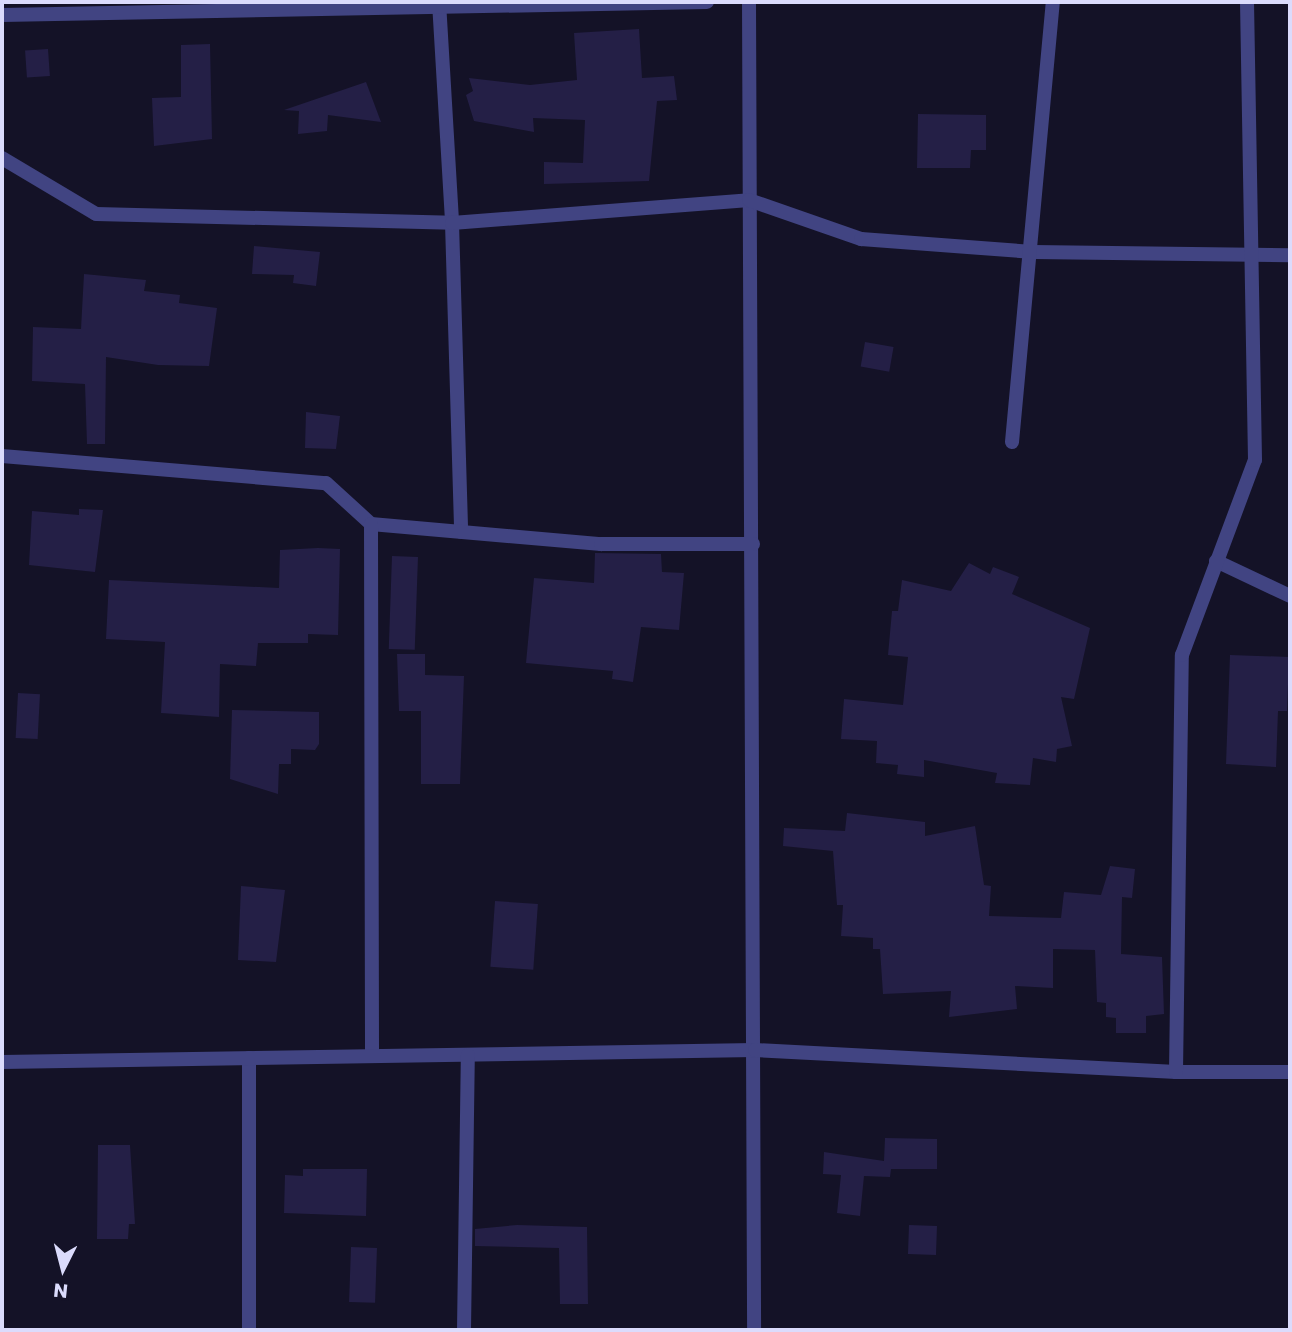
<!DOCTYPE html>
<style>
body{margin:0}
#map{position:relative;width:1292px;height:1332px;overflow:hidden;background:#141227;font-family:Poppins,sans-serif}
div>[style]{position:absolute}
.building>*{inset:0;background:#241f46;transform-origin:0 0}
.minor>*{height:14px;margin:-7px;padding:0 7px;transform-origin:7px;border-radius:7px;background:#414482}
span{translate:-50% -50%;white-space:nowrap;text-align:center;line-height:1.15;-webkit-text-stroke:5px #141227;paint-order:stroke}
.frame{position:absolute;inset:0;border:4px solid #dbdbfc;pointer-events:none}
.north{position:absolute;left:28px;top:1234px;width:70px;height:70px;-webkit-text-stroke:5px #141227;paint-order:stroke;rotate:186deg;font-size:19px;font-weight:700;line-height:28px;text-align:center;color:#dbdbfc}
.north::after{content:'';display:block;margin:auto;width:24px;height:32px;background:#dbdbfc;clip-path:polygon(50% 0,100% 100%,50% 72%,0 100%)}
</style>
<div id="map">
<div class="building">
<div style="clip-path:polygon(639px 29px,642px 78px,674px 76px,677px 100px,657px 101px,649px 181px,544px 184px,544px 162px,583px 163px,585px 120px,533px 118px,534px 132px,474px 121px,466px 95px,473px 91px,469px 78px,530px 85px,577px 80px,574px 33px)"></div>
<div style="clip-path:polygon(210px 44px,212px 139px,154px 146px,152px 98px,181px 97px,181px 45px)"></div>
<div style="left:48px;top:49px;width:27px;height:23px;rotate:86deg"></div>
<div style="clip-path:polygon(366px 82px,381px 122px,328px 115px,327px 131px,298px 134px,299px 111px,284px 110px)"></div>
<div style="clip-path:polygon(918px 114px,986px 115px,986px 150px,971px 150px,970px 168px,917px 168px)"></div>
<div style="clip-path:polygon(254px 246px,320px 252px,316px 286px,293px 283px,294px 275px,252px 274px)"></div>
<div style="clip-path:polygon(84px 274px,146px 280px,144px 291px,180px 295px,179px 303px,217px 308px,209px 366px,158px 365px,106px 357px,105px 444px,87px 444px,85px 384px,32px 381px,33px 327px,81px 329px)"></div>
<div style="left:865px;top:342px;width:29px;height:25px;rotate:10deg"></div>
<div style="clip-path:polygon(306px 412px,340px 416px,336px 449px,305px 448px)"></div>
<div style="clip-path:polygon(79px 509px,103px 510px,95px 572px,29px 565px,32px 511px,79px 515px)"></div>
<div style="clip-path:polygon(318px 548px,340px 549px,338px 635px,308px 634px,308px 643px,258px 643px,256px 666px,220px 664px,219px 717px,161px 713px,165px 642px,106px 639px,109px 580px,279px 588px,280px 550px)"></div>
<div style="clip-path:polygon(595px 553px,661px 554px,662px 572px,684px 573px,679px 630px,641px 627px,633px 682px,612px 679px,613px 671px,526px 663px,534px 578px,594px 583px)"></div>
<div style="left:392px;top:556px;width:26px;height:93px;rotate:2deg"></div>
<div style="clip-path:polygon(969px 563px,990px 574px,993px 567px,1019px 577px,1012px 594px,1090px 628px,1074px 699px,1061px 697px,1072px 746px,1057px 749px,1056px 762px,1033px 758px,1030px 785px,995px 783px,997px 773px,924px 760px,924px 777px,897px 774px,898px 765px,876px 763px,877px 741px,841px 739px,844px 699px,903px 705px,908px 657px,888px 655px,892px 611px,898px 611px,902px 580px,951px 591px)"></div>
<div style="clip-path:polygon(397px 654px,425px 654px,425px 675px,464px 676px,460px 784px,421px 784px,421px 711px,399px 711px)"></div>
<div style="clip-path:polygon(1230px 655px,1289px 657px,1287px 711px,1278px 711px,1276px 767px,1226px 764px)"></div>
<div style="left:18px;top:693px;width:22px;height:45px;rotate:3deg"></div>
<div style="clip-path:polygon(232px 710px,319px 712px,319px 744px,315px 750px,291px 749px,291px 764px,279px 764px,278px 794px,230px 779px)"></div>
<div style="clip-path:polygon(847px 813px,925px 822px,925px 836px,975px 826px,984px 885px,991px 886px,989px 916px,1061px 918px,1064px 892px,1101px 895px,1110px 866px,1135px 869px,1132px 898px,1122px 897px,1121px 954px,1162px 957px,1164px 1014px,1146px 1016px,1146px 1033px,1116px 1033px,1116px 1018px,1106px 1017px,1106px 1003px,1097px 1002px,1095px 950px,1053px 949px,1053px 988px,1015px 986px,1017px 1009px,949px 1017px,951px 991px,883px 994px,880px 949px,873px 949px,873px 938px,841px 936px,843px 905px,837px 905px,833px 851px,783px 846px,784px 828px,845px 831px)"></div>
<div style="clip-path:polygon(241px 886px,285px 890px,276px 962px,238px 960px)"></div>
<div style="left:495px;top:901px;width:43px;height:66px;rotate:4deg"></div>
<div style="clip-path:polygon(885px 1138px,937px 1139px,937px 1169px,891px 1169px,890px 1177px,864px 1176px,860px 1216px,837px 1213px,841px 1175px,823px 1174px,824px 1152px,884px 1161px)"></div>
<div style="clip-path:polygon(98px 1145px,130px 1145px,135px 1224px,129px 1224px,128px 1239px,97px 1239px)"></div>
<div style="clip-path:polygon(303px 1169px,367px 1169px,366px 1216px,284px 1213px,285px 1175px,303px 1176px)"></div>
<div style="clip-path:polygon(517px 1225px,587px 1227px,588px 1304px,560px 1304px,559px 1248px,475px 1246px,475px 1229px)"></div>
<div style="left:909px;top:1225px;width:28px;height:29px;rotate:2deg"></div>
<div style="left:351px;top:1247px;width:26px;height:55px;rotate:2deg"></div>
</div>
<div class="minor">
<div style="left:439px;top:2px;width:221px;rotate:86.6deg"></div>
<div style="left:452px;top:223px;width:309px;rotate:88.3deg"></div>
<div style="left:749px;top:2px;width:1328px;rotate:89.78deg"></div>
<div style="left:2px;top:15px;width:705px;rotate:-1.06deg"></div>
<div style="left:2px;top:158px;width:109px;rotate:30.8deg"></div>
<div style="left:96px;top:214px;width:356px;rotate:1.4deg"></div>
<div style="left:452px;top:223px;width:298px;rotate:-4.4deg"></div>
<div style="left:749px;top:200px;width:119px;rotate:19.2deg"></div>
<div style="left:861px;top:239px;width:172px;rotate:4.3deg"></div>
<div style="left:1033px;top:252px;width:257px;rotate:0.7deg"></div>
<div style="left:1012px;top:442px;width:442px;rotate:-84.7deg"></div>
<div style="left:2px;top:456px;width:325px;rotate:4.8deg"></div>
<div style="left:326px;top:483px;width:61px;rotate:42.3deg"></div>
<div style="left:371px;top:524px;width:231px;rotate:5deg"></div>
<div style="left:601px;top:544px;width:152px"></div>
<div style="left:371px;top:524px;width:532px;rotate:89.89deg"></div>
<div style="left:1216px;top:561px;width:82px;rotate:25.3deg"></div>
<div style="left:249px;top:1058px;width:272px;rotate:90deg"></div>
<div style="left:2px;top:1062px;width:753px;rotate:-0.91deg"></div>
<div style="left:755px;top:1050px;width:422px;rotate:3deg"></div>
<div style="left:1176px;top:1072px;width:114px"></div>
<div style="left:1176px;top:1072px;width:417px;rotate:-89.2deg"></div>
<div style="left:1182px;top:655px;width:208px;rotate:-69.5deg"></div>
<div style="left:1255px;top:460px;width:458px;rotate:-91deg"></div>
<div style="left:464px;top:1330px;width:275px;rotate:-89.2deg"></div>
</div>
<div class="frame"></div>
<div class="north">N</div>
</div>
